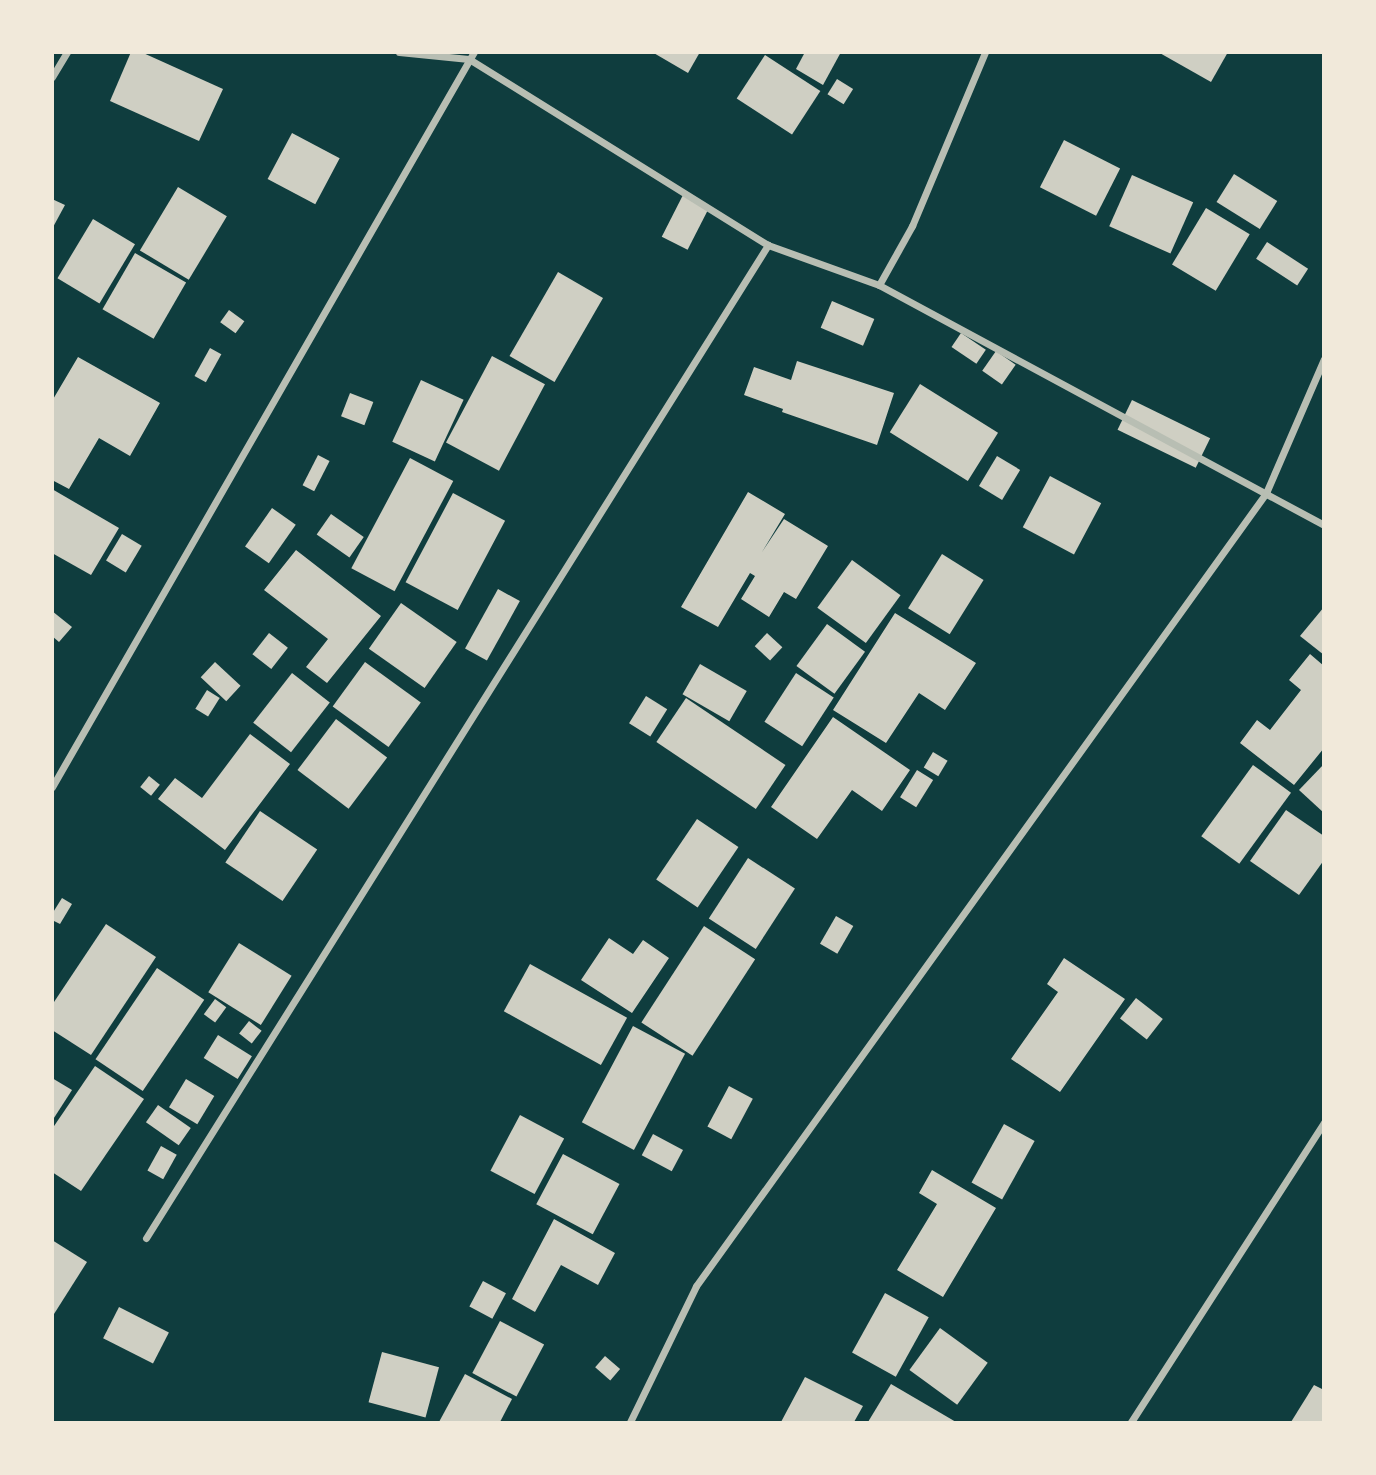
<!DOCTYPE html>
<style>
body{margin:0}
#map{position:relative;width:1376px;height:1475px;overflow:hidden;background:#0f3d3e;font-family:"Fira Sans",sans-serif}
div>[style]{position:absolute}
.building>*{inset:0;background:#cfcfc3;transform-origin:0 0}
.minor>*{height:7px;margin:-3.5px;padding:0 3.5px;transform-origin:3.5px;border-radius:3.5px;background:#b8beb3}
span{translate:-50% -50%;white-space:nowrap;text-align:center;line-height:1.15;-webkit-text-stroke:7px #f1e9da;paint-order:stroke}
.frame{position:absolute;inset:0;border:54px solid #f1e9da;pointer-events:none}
</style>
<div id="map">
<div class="building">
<div style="clip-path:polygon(131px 52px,141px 52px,223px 89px,199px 141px,110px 101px)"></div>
<div style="clip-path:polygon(652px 52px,700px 52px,688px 73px)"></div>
<div style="clip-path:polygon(805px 52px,841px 52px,823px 85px,796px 69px)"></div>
<div style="clip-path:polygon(1158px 52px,1228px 52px,1211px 82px)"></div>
<div style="left:765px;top:55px;width:66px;height:52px;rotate:33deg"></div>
<div style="left:837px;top:79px;width:19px;height:18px;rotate:32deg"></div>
<div style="left:292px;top:133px;width:54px;height:52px;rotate:28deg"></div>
<div style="left:1064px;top:140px;width:63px;height:53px;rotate:27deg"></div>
<div style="left:1234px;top:174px;width:51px;height:33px;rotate:32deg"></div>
<div style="left:1132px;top:175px;width:67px;height:56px;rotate:24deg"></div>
<div style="left:178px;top:187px;width:57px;height:74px;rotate:31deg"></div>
<div style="left:684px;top:193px;width:29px;height:49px;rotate:27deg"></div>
<div style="clip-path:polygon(52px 199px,65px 205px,52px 229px)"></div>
<div style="left:1206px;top:208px;width:51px;height:66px;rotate:31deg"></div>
<div style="left:93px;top:219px;width:49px;height:69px;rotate:31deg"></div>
<div style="left:1267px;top:242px;width:49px;height:20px;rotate:33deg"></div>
<div style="left:135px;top:253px;width:59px;height:65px;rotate:30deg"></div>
<div style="left:558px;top:272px;width:52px;height:97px;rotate:30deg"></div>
<div style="left:832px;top:301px;width:46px;height:29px;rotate:23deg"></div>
<div style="left:229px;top:310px;width:19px;height:15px;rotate:36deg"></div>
<div style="left:961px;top:333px;width:30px;height:17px;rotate:34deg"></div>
<div style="left:210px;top:348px;width:13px;height:32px;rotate:29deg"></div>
<div style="left:996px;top:351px;width:24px;height:24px;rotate:35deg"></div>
<div style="left:492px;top:356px;width:60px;height:98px;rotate:28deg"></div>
<div style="clip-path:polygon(78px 357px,160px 403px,130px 456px,99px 438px,69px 489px,52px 480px,52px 401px)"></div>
<div style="clip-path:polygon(797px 361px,894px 393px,877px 445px,782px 412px,783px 409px,744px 395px,754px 367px,791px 380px)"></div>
<div style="left:421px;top:380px;width:47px;height:68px;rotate:25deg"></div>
<div style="left:920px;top:384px;width:92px;height:57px;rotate:32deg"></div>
<div style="left:350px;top:393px;width:25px;height:25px;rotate:21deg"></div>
<div style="left:1132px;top:400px;width:87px;height:33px;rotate:26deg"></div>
<div style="left:318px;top:455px;width:13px;height:34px;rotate:27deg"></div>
<div style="left:997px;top:456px;width:27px;height:35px;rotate:31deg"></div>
<div style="left:410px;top:458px;width:49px;height:125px;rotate:28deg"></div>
<div style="left:1050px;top:476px;width:58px;height:58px;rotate:28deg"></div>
<div style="clip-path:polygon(52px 489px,119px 528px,91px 575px,52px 553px)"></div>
<div style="clip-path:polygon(748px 492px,785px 514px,762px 552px,784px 519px,828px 546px,796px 599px,784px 592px,769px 617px,741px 599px,755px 576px,750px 573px,718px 627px,681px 607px)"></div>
<div style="left:453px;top:493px;width:59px;height:101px;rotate:28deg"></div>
<div style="left:272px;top:508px;width:29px;height:47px;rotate:35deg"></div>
<div style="left:331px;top:514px;width:40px;height:25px;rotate:35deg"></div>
<div style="left:122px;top:534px;width:23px;height:31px;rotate:31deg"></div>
<div style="clip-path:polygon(296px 550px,381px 616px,327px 683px,306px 667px,328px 639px,264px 590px)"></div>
<div style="left:942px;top:554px;width:49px;height:64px;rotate:32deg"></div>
<div style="left:852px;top:560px;width:60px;height:59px;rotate:36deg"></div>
<div style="left:498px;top:589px;width:25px;height:68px;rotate:29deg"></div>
<div style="left:401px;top:603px;width:68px;height:56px;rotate:35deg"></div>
<div style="clip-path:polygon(1324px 607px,1324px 655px,1300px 636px)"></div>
<div style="clip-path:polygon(52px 611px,72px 627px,59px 642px,52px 636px)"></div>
<div style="clip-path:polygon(895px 613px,976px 663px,945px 710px,919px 693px,886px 743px,833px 710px)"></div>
<div style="left:827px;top:624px;width:47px;height:52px;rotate:36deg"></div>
<div style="left:269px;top:633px;width:24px;height:27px;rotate:38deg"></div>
<div style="left:767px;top:633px;width:21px;height:18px;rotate:43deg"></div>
<div style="clip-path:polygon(1310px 654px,1324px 666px,1324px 748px,1294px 785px,1240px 743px,1257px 720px,1270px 730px,1301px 690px,1289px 680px)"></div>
<div style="left:215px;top:662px;width:35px;height:21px;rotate:43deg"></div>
<div style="left:365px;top:662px;width:69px;height:55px;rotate:36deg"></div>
<div style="left:700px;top:664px;width:54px;height:35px;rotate:30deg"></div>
<div style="left:292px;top:673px;width:48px;height:63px;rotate:38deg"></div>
<div style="left:796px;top:673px;width:45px;height:58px;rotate:33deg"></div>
<div style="left:207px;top:690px;width:15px;height:22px;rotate:32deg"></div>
<div style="left:646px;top:696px;width:25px;height:32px;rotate:32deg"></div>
<div style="left:686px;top:698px;width:120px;height:53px;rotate:34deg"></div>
<div style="clip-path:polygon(833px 717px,910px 770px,882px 811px,852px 790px,817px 839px,771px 807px)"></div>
<div style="left:336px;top:719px;width:64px;height:64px;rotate:37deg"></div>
<div style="clip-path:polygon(250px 734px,290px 764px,225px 850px,158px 799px,175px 778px,202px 798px)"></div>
<div style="left:933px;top:752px;width:17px;height:18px;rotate:31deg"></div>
<div style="clip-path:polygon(1324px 764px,1324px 813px,1299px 790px)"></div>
<div style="left:1253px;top:765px;width:47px;height:88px;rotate:36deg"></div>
<div style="left:917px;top:770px;width:19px;height:32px;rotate:32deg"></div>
<div style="left:149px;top:776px;width:14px;height:14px;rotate:39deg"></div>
<div style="clip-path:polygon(1286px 810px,1324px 836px,1324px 860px,1299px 895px,1250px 861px)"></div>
<div style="left:260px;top:811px;width:69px;height:62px;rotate:34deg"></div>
<div style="left:697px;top:819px;width:50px;height:73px;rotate:34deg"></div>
<div style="left:748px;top:858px;width:56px;height:72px;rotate:33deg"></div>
<div style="clip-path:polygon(62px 898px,72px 904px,60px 924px,52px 920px,52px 914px)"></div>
<div style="left:836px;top:916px;width:20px;height:32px;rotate:30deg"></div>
<div style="clip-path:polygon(106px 924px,156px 957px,91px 1055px,52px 1030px,52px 1005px)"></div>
<div style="left:704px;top:926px;width:61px;height:115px;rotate:33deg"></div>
<div style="clip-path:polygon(609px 938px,633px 954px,643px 940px,669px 958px,632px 1013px,581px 980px)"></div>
<div style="left:239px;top:943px;width:62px;height:58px;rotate:32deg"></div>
<div style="clip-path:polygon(1064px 958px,1125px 999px,1060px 1092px,1011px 1059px,1058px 992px,1047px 984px)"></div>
<div style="left:530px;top:964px;width:111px;height:54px;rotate:29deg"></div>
<div style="left:157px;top:968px;width:57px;height:110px;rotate:34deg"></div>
<div style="left:1136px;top:998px;width:34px;height:26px;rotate:38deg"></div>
<div style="left:215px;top:999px;width:14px;height:19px;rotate:36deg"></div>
<div style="left:249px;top:1021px;width:16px;height:16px;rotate:38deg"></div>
<div style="left:633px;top:1026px;width:59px;height:109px;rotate:28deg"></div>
<div style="left:218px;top:1035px;width:40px;height:27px;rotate:32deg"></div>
<div style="clip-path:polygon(95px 1066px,144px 1099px,81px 1191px,52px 1172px,52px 1129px)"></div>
<div style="clip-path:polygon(52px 1078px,72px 1090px,52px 1121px)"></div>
<div style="left:186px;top:1079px;width:33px;height:33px;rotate:31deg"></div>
<div style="left:729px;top:1086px;width:27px;height:46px;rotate:28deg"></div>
<div style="left:158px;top:1105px;width:40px;height:21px;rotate:35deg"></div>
<div style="left:520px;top:1115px;width:50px;height:63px;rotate:28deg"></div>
<div style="left:1004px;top:1124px;width:35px;height:67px;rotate:29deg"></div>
<div style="left:653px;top:1134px;width:34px;height:24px;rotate:28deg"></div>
<div style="left:161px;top:1146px;width:18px;height:28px;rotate:29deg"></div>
<div style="left:563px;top:1154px;width:64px;height:57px;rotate:28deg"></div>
<div style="clip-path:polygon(932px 1170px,996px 1208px,943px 1297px,897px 1270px,937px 1204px,919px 1193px)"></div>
<div style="clip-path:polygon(554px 1219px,615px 1253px,598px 1285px,561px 1265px,535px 1312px,512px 1299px)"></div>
<div style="clip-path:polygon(52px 1240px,87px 1262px,54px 1314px,52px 1313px)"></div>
<div style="left:483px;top:1281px;width:26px;height:29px;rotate:28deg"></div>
<div style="left:885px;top:1293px;width:50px;height:68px;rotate:29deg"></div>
<div style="left:119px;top:1307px;width:56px;height:35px;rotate:27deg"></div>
<div style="left:500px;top:1321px;width:50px;height:59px;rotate:28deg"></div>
<div style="left:940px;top:1328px;width:59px;height:52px;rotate:36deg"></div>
<div style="left:382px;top:1352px;width:59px;height:52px;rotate:15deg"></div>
<div style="left:605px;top:1356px;width:20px;height:15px;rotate:41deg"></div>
<div style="clip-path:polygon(465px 1374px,512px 1399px,500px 1422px,439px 1422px)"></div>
<div style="clip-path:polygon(805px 1377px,863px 1406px,854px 1422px,781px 1422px)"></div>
<div style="clip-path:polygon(891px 1384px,956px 1422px,868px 1422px)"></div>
<div style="clip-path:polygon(1314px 1385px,1324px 1390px,1324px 1422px,1291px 1422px)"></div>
</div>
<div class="minor">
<div style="left:399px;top:52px;width:70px;rotate:5.7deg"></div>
<div style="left:469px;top:59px;width:352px;rotate:31.9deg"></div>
<div style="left:768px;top:245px;width:118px;rotate:19.8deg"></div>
<div style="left:879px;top:285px;width:506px;rotate:28.34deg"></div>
<div style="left:52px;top:77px;width:29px;rotate:-59deg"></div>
<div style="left:879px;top:285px;width:68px;rotate:-60.8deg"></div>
<div style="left:912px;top:226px;width:189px;rotate:-67.2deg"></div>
<div style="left:52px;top:787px;width:848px;rotate:-60.14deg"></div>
<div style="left:146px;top:1238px;width:1172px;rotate:-57.94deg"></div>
<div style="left:630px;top:1422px;width:151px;rotate:-64.1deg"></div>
<div style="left:696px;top:1286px;width:977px;rotate:-54.29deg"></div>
<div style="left:1266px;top:493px;width:146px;rotate:-66.6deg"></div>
<div style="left:1131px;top:1422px;width:357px;rotate:-57.2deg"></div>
</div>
<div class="frame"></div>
</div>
